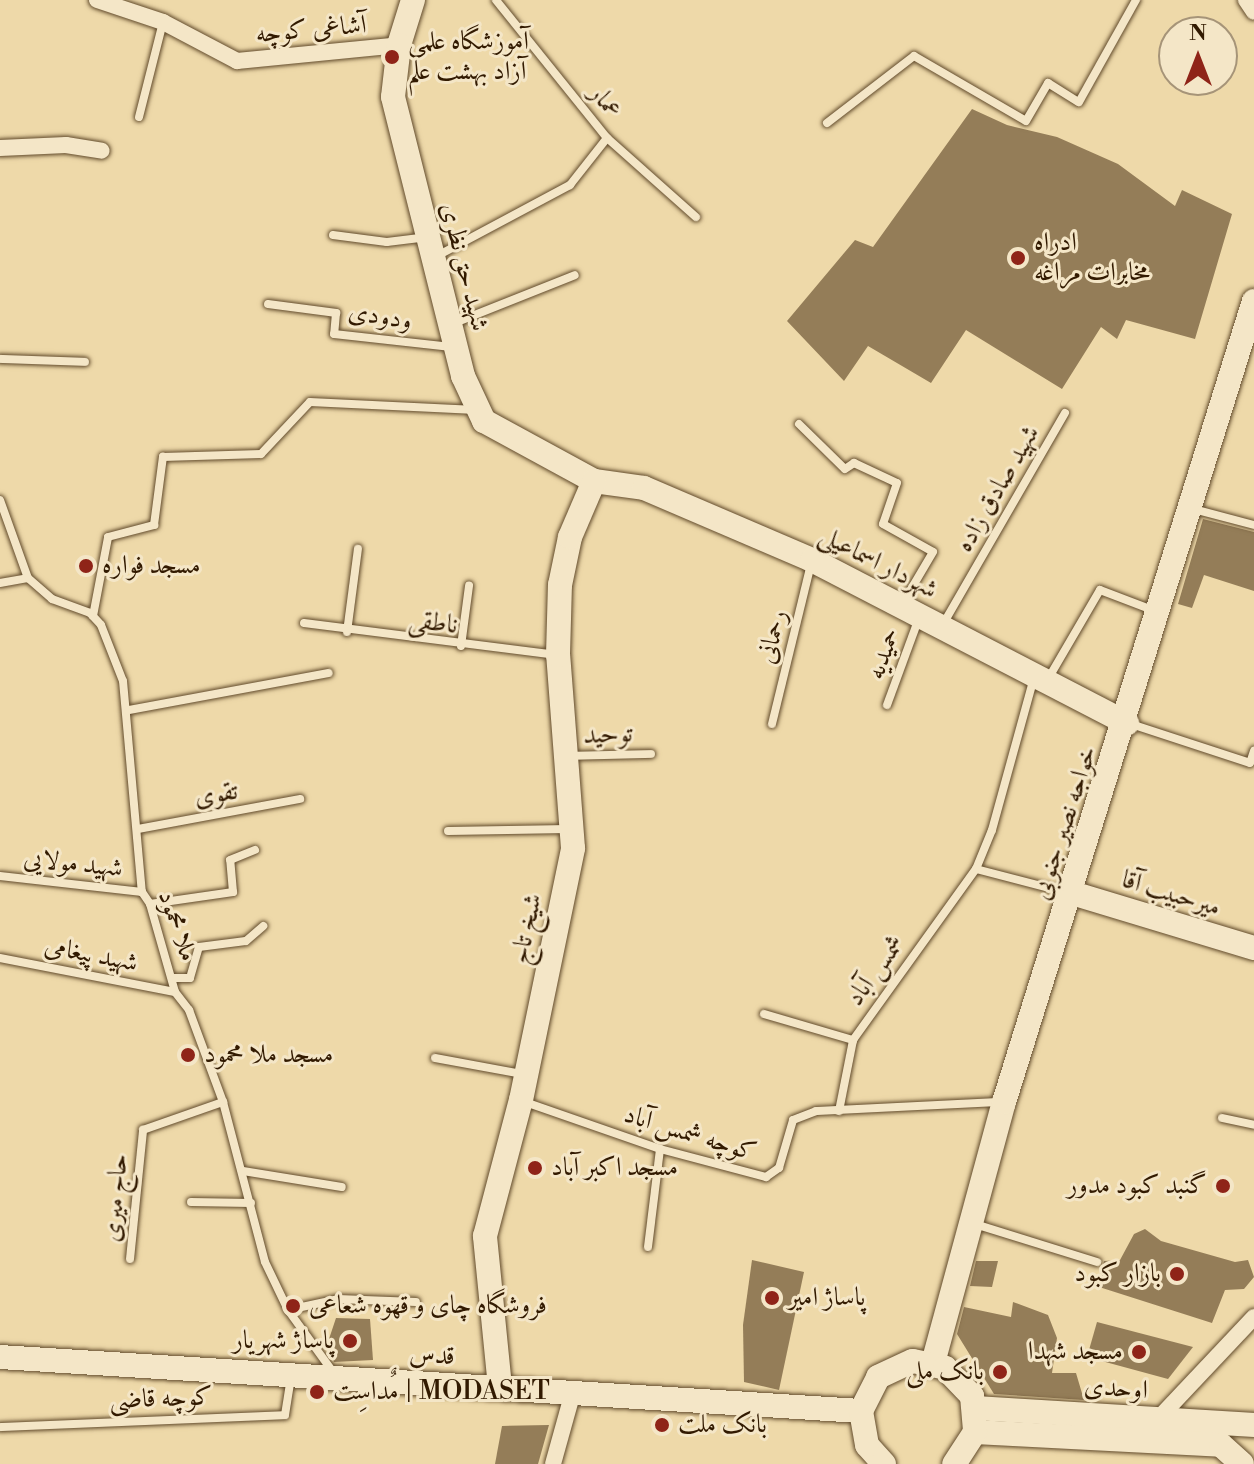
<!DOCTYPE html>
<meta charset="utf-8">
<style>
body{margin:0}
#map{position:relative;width:1254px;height:1464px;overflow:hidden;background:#eed9a9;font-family:"Libre Bodoni",Amiri,serif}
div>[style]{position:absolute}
.building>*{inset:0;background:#947d58}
.roads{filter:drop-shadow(0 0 2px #614a2b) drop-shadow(0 0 2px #614a2b)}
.lane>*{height:8px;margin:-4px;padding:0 4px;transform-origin:4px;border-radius:4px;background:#f4e6c7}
.street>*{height:16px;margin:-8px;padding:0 8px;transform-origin:8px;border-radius:8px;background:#f4e6c7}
.secondary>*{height:24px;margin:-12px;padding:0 12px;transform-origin:12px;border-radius:12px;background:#f4e6c7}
.dots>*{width:22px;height:22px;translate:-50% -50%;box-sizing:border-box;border:4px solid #f4e6c7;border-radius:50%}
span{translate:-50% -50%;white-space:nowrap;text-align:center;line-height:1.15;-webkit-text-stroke:6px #f4e6c7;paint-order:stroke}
.street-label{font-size:26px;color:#321a01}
.poi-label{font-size:26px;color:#321a01}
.left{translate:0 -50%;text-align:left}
.right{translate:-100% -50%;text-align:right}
.north{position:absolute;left:1158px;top:16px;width:80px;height:80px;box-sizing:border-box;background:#f4e6c7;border:2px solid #a69478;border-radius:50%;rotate:0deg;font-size:22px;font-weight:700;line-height:32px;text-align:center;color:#321a01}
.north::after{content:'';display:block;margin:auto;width:28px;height:36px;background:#8f2418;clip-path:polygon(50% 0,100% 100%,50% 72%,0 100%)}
</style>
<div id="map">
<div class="building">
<div style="clip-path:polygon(972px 109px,1007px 125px,1057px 137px,1118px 164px,1175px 206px,1182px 190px,1232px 214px,1195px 339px,1126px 320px,1117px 339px,1101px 327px,1062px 389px,966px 330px,931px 383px,868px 346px,844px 381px,787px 321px,855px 240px,873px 247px)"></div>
<div style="clip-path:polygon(1203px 519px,1254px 532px,1254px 591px,1204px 575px,1192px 608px,1178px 604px)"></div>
<div style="clip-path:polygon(1145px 1229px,1161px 1241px,1235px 1262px,1248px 1260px,1254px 1277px,1244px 1289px,1225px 1290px,1212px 1323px,1096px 1286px,1104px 1261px,1120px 1260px,1134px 1234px)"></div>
<div style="clip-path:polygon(752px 1260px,804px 1272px,779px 1390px,744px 1382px,743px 1325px)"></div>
<div style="clip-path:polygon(976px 1261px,998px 1261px,992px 1287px,970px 1286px)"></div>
<div style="clip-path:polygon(1013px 1302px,1048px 1315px,1057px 1338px,1052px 1373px,1076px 1373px,1084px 1400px,994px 1394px,957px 1334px,964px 1307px,1011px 1317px)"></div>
<div style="clip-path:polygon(336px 1318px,370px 1319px,373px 1360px,334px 1362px,327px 1345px)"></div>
<div style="clip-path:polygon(1097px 1322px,1193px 1347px,1168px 1379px,1087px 1357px)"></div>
<div style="clip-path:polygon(549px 1425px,538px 1464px,495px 1464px,502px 1426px)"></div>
</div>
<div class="roads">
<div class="lane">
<div style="left:496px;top:0;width:177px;rotate:51.2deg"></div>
<div style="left:607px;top:138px;width:119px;rotate:41.6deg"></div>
<div style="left:139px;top:117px;width:98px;rotate:-75.8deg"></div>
<div style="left:827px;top:123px;width:110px;rotate:-37.6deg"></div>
<div style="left:914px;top:56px;width:129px;rotate:30.1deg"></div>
<div style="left:1026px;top:121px;width:44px;rotate:-59.9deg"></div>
<div style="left:1048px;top:83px;width:36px;rotate:32deg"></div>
<div style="left:1079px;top:102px;width:117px;rotate:-60.8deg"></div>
<div style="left:333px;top:235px;width:54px;rotate:7.4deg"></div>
<div style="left:387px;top:242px;width:39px;rotate:-7deg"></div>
<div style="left:437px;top:256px;width:151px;rotate:-28.1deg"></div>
<div style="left:570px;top:185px;width:60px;rotate:-51.8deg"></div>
<div style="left:268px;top:304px;width:69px;rotate:7.5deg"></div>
<div style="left:336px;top:313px;width:21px;rotate:95deg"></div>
<div style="left:334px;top:334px;width:118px;rotate:6.3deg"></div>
<div style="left:452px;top:324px;width:132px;rotate:-21.7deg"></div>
<div style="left:0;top:359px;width:85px;rotate:2deg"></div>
<div style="left:799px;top:424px;width:64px;rotate:44.4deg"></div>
<div style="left:845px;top:469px;width:11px;rotate:-34deg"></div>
<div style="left:854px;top:463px;width:47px;rotate:24.9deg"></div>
<div style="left:897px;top:483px;width:43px;rotate:108.9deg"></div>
<div style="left:883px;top:524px;width:57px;rotate:29.2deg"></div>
<div style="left:933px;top:552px;width:59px;rotate:120.5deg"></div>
<div style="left:0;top:500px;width:83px;rotate:70.3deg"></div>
<div style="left:28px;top:578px;width:32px;rotate:41deg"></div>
<div style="left:52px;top:599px;width:40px;rotate:20.2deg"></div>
<div style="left:90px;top:613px;width:16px;rotate:47deg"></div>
<div style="left:101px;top:625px;width:60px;rotate:68.6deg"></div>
<div style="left:123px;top:681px;width:212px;rotate:84.9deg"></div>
<div style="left:142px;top:892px;width:14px;rotate:56deg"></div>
<div style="left:150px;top:904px;width:91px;rotate:74.1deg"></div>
<div style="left:175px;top:992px;width:23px;rotate:52deg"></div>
<div style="left:189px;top:1010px;width:98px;rotate:69.7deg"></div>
<div style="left:223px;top:1102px;width:165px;rotate:75.3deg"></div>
<div style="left:265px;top:1262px;width:53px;rotate:64.4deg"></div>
<div style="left:288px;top:1310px;width:77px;rotate:54deg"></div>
<div style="left:1193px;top:509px;width:63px;rotate:14.7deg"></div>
<div style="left:0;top:583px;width:28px;rotate:-10deg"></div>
<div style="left:93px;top:616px;width:80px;rotate:-79.2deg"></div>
<div style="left:108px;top:537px;width:48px;rotate:-14.6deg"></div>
<div style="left:154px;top:525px;width:69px;rotate:-82.5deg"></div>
<div style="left:163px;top:457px;width:98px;rotate:-1.8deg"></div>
<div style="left:261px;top:454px;width:71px;rotate:-46.7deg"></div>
<div style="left:310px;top:402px;width:166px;rotate:2.8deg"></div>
<div style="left:304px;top:623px;width:255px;rotate:7.2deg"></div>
<div style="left:942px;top:626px;width:246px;rotate:-60deg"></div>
<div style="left:347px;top:632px;width:84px;rotate:-82.5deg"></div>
<div style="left:461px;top:646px;width:61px;rotate:-82.4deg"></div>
<div style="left:1048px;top:679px;width:103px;rotate:-59.7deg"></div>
<div style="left:1100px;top:590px;width:59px;rotate:20.9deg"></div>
<div style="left:887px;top:705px;width:93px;rotate:-69.8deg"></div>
<div style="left:129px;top:710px;width:203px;rotate:-10.5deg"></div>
<div style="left:772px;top:724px;width:165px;rotate:-76.3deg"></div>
<div style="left:1131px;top:724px;width:125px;rotate:18.1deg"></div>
<div style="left:1250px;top:763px;width:13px;rotate:-72deg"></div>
<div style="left:568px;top:756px;width:83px;rotate:-1.4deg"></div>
<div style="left:138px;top:829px;width:165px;rotate:-10.5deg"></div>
<div style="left:448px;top:831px;width:120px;rotate:-1deg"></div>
<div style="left:976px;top:869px;width:95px;rotate:14.6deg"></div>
<div style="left:0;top:876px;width:143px;rotate:6.4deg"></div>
<div style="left:150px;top:904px;width:84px;rotate:-8.2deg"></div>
<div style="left:233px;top:892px;width:32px;rotate:-95deg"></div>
<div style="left:230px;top:860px;width:27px;rotate:-22deg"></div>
<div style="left:0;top:958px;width:178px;rotate:11deg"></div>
<div style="left:174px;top:978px;width:16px"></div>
<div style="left:190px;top:978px;width:32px;rotate:-74deg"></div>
<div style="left:199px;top:947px;width:47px;rotate:-7.3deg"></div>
<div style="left:246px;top:941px;width:23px;rotate:-41deg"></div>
<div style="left:764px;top:1014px;width:93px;rotate:16.3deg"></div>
<div style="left:435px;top:1058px;width:88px;rotate:10.4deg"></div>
<div style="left:525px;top:1102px;width:143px;rotate:19.2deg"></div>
<div style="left:660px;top:1149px;width:110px;rotate:14.8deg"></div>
<div style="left:766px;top:1177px;width:16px;rotate:-35deg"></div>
<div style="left:779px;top:1168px;width:50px;rotate:-73.7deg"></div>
<div style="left:793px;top:1120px;width:25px;rotate:-21deg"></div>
<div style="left:816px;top:1111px;width:183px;rotate:-2.8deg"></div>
<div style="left:839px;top:1111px;width:72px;rotate:-78.8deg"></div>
<div style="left:853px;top:1040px;width:211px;rotate:-54.3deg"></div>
<div style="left:976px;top:869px;width:42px;rotate:-67.7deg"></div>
<div style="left:992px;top:830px;width:159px;rotate:-74.6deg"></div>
<div style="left:1222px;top:1118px;width:33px;rotate:12deg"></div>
<div style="left:243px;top:1171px;width:100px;rotate:9.2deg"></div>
<div style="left:191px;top:1202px;width:60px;rotate:1deg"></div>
<div style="left:975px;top:1224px;width:128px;rotate:17.3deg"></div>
<div style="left:648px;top:1247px;width:99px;rotate:-83deg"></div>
<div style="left:130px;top:1259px;width:130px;rotate:-84.2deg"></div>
<div style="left:143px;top:1130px;width:85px;rotate:-19.3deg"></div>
<div style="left:288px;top:1310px;width:51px;rotate:-12.4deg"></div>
<div style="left:338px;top:1299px;width:78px;rotate:2.2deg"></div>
<div style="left:0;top:1427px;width:285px;rotate:-2.4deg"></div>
<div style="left:285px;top:1415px;width:38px;rotate:-81deg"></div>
</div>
<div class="street">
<div style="left:97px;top:0;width:70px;rotate:18.4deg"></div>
<div style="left:163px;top:22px;width:84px;rotate:27.8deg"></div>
<div style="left:237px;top:61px;width:163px;rotate:-5.6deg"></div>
<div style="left:1246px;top:0;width:14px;rotate:56deg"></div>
<div style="left:0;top:148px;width:66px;rotate:-2.6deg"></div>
<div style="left:66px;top:145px;width:36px;rotate:9deg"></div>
<div style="left:1158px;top:1419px;width:140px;rotate:-46.7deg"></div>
<div style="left:553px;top:1464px;width:75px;rotate:-74.5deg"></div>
</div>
<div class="secondary">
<div style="left:413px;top:0;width:47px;rotate:107.3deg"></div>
<div style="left:399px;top:45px;width:52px;rotate:96.6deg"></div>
<div style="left:393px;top:97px;width:288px;rotate:75.9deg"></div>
<div style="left:463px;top:376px;width:50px;rotate:65deg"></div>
<div style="left:484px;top:421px;width:125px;rotate:28.6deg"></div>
<div style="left:594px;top:481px;width:50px;rotate:8deg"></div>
<div style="left:644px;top:488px;width:183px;rotate:23.2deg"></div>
<div style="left:812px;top:560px;width:355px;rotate:27.4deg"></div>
<div style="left:1072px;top:893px;width:190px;rotate:16.8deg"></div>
<div style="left:0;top:1357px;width:863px;rotate:3.59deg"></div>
<div style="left:933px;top:1363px;width:270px;rotate:-74.8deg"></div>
<div style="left:1004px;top:1102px;width:839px;rotate:-72.67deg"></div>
<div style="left:500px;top:1387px;width:152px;rotate:-95.7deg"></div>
<div style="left:485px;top:1236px;width:141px;rotate:-75.2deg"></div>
<div style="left:521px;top:1100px;width:257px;rotate:-78.3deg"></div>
<div style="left:573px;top:848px;width:194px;rotate:-94.4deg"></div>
<div style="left:558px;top:655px;width:70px;rotate:-88.4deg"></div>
<div style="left:560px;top:585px;width:49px;rotate:-78.2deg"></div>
<div style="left:570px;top:537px;width:61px;rotate:-66.8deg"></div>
<div style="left:975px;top:1408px;width:280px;rotate:3.5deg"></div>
<div style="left:975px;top:1432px;width:246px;rotate:3deg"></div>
<div style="left:1221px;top:1445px;width:28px;rotate:42deg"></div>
<div style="left:884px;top:1464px;width:25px;rotate:-132deg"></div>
<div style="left:867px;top:1445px;width:35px;rotate:-100deg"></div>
<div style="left:861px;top:1411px;width:38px;rotate:-63deg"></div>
<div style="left:878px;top:1377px;width:38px;rotate:-25deg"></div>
<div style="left:913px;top:1361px;width:33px;rotate:12deg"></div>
<div style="left:945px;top:1368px;width:39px;rotate:46deg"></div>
<div style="left:972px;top:1396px;width:36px;rotate:85deg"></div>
<div style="left:975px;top:1432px;width:38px;rotate:123deg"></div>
</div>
</div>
<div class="dots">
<div style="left:392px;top:57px;background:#8f2418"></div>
<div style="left:1018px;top:258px;background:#8f2418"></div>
<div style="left:86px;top:566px;background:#8f2418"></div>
<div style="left:188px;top:1055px;background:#8f2418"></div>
<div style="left:535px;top:1168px;background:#8f2418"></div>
<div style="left:1223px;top:1186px;background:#8f2418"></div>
<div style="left:1177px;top:1274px;background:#8f2418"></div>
<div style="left:772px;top:1298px;background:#8f2418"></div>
<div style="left:293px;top:1306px;background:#8f2418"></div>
<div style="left:350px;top:1341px;background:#8f2418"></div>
<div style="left:1139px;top:1352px;background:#8f2418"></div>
<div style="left:1000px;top:1372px;background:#8f2418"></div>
<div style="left:317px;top:1392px;background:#8f2418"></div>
<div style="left:662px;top:1425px;background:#8f2418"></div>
</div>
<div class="street-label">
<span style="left:311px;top:30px;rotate:-5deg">آشاغی کوچه</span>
<span style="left:605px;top:102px;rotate:51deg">عمار</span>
<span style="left:464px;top:267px;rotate:76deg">شهید حق نظری</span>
<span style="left:380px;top:317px;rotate:9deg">ودودی</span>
<span style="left:998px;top:489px;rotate:-60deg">شهید صادق زاده</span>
<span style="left:878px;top:563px;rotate:27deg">شهردار اسماعیلی</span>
<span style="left:433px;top:623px;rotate:7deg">ناطقی</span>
<span style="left:773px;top:637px;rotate:-76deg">رحمانی</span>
<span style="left:884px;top:654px;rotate:-70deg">حمیدیه</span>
<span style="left:608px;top:735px;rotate:-2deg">توحید</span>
<span style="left:216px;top:795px;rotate:-10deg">تقوی</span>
<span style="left:1065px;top:823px;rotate:-72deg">خواجه نصیر جنوبی</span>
<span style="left:73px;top:864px;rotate:6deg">شهید مولایی</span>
<span style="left:1171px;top:894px;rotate:17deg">میرحبیب آقا</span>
<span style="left:177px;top:926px;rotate:71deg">ملا محمود</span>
<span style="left:527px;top:929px;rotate:-78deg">شیخ تاج</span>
<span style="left:91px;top:955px;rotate:11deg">شهید پیغامی</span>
<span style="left:876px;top:971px;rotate:-54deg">شمس آباد</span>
<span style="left:690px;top:1134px;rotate:17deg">کوچه شمس آباد</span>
<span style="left:116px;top:1198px;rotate:-85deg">حاج میری</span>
<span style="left:432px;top:1356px;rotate:3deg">قدس</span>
<span style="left:1116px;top:1389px;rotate:4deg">اوحدی</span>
<span style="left:161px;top:1399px;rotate:-2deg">کوچه قاضی</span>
</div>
<div class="poi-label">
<span class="left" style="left:408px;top:57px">آموزشگاه علمی<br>آزاد بهشت علم</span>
<span class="left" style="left:1034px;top:258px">ادراه<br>مخابرات مراغه</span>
<span class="left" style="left:102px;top:566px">مسجد فواره</span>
<span class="left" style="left:204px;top:1055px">مسجد ملا محمود</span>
<span class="left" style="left:551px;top:1168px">مسجد اکبر آباد</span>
<span class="right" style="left:1207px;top:1186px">گنبد کبود مدور</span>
<span class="right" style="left:1161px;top:1274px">بازار کبود</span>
<span class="left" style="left:788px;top:1298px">پاساژ امیر</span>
<span class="left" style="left:309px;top:1306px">فروشگاه چای و قهوه شعاعی</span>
<span class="right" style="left:334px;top:1341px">پاساژ شهریار</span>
<span class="right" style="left:1123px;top:1352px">مسجد شهدا</span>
<span class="right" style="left:984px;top:1372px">بانک ملی</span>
<span class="left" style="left:333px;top:1392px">مٌداسِت | MODASET</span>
<span class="left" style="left:678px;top:1425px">بانک ملت</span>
</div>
<div class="north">N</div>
</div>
